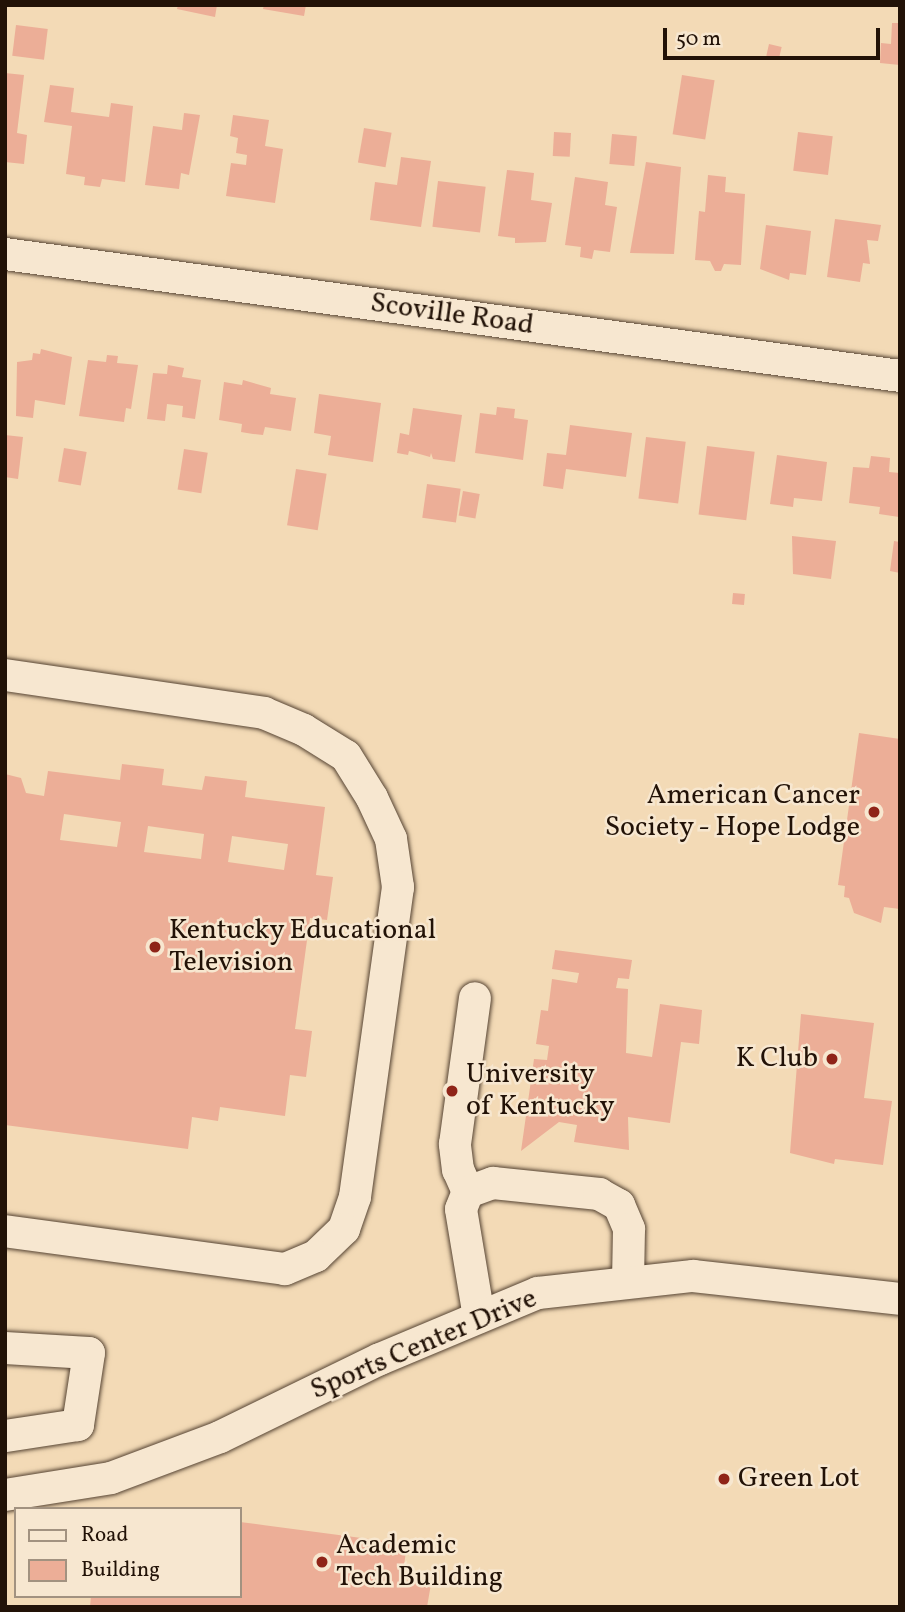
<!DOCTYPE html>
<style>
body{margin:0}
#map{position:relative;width:905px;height:1612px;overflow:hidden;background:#f3dab6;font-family:Vollkorn,serif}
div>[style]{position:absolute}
.building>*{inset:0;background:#ecae97;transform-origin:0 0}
.roads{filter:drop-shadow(0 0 2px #564433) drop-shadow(0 0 2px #564433)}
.minor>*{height:32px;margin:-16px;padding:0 16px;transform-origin:16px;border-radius:16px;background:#f7e7d0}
.dots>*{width:19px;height:19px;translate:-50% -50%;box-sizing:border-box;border:4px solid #f7e7d0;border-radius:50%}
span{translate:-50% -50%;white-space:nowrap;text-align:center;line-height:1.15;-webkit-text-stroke:5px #f7e7d0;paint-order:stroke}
.street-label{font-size:28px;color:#221207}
.poi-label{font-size:28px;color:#221207}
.right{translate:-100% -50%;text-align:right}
.left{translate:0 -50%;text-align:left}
.frame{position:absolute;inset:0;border:7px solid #221207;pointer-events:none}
.legend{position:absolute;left:14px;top:1507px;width:228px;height:91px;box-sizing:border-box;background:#f7e7d0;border:2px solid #a29280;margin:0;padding:9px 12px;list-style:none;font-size:21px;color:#221207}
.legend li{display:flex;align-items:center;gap:14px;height:35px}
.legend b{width:35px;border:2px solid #a29280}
.scale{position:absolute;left:663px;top:28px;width:217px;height:32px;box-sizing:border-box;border:4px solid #221207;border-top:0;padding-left:9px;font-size:21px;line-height:24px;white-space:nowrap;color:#221207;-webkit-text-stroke:5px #f7e7d0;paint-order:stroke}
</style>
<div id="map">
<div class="building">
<div style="clip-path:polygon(178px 5px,217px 5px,215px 17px,177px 9px)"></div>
<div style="clip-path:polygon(264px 5px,306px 5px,304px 16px,263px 9px)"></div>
<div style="clip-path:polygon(892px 23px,900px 23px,900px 65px,880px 63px,881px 43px,891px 44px)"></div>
<div style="left:16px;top:25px;width:32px;height:31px;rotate:7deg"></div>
<div style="left:769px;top:44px;width:13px;height:12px;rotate:13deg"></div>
<div style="clip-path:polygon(5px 73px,24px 75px,17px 133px,27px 135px,24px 164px,5px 162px)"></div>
<div style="left:682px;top:75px;width:33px;height:60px;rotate:9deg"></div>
<div style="clip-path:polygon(50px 85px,74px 88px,71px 112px,109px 117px,111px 103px,133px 106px,125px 182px,102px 179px,100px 187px,84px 185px,85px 177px,66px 174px,72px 126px,44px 122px)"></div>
<div style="clip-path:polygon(184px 113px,200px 115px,189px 175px,181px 173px,179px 189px,145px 185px,153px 126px,182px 130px)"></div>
<div style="clip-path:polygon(233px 115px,269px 120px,265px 146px,283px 149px,275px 203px,226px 196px,231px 163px,246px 165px,247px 155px,236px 153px,238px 138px,230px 136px)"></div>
<div style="left:364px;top:128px;width:28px;height:35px;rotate:10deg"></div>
<div style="left:554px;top:132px;width:17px;height:24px;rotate:3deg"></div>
<div style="left:798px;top:132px;width:35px;height:39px;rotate:7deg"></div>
<div style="left:612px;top:134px;width:25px;height:30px;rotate:5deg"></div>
<div style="clip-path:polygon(401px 157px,431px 161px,421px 227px,370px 220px,375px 182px,397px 185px)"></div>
<div style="clip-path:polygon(646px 162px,681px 167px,674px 254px,630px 253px)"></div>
<div style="clip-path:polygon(507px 170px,534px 173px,531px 200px,552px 203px,546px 242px,515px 243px,515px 238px,498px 236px)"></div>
<div style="clip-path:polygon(708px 175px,726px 177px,725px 192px,745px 194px,741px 265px,724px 264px,721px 271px,715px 271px,710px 261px,695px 260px,699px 211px,705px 212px)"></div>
<div style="clip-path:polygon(575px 177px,608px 182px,605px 205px,617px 207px,610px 252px,594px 250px,592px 259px,580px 257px,581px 247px,565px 245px)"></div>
<div style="left:438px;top:181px;width:48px;height:46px;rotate:7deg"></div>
<div style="clip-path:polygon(835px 219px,881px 225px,878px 241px,867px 240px,870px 264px,863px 263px,860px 282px,827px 277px)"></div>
<div style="clip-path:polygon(766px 225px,811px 231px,806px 275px,790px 273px,789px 280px,760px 269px)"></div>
<div style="clip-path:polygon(41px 349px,72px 357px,65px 405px,35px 400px,33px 418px,16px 416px,17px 362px,32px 360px,33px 353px,40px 354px)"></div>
<div style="clip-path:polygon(107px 355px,118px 356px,117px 363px,138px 365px,131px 409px,126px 408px,124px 422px,79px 416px,88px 360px,106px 362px)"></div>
<div style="clip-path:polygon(168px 365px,184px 368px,182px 377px,201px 380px,195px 419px,182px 417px,183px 406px,167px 404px,165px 421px,147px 419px,153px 373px,167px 374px)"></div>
<div style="clip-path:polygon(243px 380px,271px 388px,270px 394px,296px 398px,291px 431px,265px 427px,263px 435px,253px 434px,241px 432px,242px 424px,219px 420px,224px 382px,242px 385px)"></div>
<div style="clip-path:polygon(319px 394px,381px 403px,373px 462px,328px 455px,331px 436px,314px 433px)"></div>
<div style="clip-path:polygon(497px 407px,515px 409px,514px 418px,528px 420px,523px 460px,475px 453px,480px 413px,496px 415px)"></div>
<div style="clip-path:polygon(413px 408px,462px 415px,455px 462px,433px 459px,431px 453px,430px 457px,409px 451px,408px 455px,397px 453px,400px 433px,409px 435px)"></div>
<div style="clip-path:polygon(570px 425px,632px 433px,626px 477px,566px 469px,563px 489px,543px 486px,547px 453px,566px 455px)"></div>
<div style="clip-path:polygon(5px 435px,23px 437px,18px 479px,5px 477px)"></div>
<div style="left:646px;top:437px;width:40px;height:62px;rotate:7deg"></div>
<div style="left:707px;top:446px;width:48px;height:69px;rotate:7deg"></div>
<div style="left:64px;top:448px;width:23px;height:34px;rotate:10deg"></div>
<div style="left:184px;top:449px;width:24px;height:41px;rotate:9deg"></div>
<div style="clip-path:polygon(777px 455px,827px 462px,822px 501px,794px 498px,793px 507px,770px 504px)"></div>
<div style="clip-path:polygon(871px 456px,890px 458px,889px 472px,900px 473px,899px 517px,879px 514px,880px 507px,849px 503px,853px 467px,869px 468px)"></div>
<div style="left:296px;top:469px;width:31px;height:57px;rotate:9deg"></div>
<div style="left:427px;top:484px;width:34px;height:34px;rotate:8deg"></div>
<div style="left:463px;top:491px;width:17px;height:25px;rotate:10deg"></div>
<div style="clip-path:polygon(792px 536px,836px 541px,831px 579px,793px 574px)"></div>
<div style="clip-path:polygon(894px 541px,900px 542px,900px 573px,890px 571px)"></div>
<div style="left:733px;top:593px;width:12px;height:11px;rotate:5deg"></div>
<div style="clip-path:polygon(859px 733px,900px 739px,900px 909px,884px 907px,881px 923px,854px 913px,849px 898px,844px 897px,845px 886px,838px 885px)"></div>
<div style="clip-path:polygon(evenodd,122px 764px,164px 769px,162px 785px,202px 790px,205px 776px,247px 781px,245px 797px,325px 807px,316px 875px,333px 877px,327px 920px,310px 918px,295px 1029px,312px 1031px,306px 1077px,290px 1075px,285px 1116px,220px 1107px,218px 1121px,192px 1117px,188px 1149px,5px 1125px,5px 774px,21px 778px,26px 793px,44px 796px,48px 771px,120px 780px,122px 764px,64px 814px,121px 822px,117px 847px,60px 840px,64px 814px,122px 764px,148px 826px,204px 834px,201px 859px,144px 852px,148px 826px,122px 764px,232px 836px,288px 844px,284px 870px,228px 862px,232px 836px)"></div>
<div style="clip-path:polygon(555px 950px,632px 960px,629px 979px,618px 978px,616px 988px,628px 989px,626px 1053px,652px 1057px,660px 1004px,702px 1010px,699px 1044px,681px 1042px,670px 1123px,628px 1117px,629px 1150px,574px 1142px,577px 1125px,559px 1122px,521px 1151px,534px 1059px,547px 1060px,549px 1046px,536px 1044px,541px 1010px,548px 1011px,552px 979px,577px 983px,579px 973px,552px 969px)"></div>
<div style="clip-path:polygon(801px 1014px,874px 1023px,864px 1098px,892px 1101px,883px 1165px,835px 1159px,834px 1164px,790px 1153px)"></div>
<div style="clip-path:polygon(240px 1522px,407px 1544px,402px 1580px,431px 1584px,427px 1607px,90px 1607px,91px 1596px,240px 1596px)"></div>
</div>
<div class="roads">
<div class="minor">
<div style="left:5px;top:254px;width:903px;rotate:7.76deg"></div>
<div style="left:5px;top:675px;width:262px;rotate:8.3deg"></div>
<div style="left:264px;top:713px;width:43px;rotate:23deg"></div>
<div style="left:304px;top:730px;width:49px;rotate:31.8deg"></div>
<div style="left:346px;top:756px;width:49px;rotate:58.2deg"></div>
<div style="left:372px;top:798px;width:45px;rotate:65.1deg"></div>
<div style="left:391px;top:839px;width:49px;rotate:81.7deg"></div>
<div style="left:398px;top:887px;width:313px;rotate:97.9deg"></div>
<div style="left:355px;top:1197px;width:34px;rotate:109deg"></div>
<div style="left:344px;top:1229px;width:39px;rotate:136deg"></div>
<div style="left:316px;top:1256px;width:34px;rotate:157deg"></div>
<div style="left:285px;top:1269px;width:283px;rotate:-172.3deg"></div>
<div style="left:468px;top:1192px;width:24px;rotate:-114deg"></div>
<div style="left:458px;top:1170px;width:26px;rotate:-97deg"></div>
<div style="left:455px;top:1144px;width:147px;rotate:-82.2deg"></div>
<div style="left:479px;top:1317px;width:109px;rotate:-99.5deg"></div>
<div style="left:461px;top:1209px;width:18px;rotate:-68deg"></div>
<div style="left:468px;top:1192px;width:27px;rotate:-20deg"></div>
<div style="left:493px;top:1183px;width:107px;rotate:5.9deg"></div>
<div style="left:599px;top:1194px;width:23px;rotate:29deg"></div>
<div style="left:619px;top:1205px;width:26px;rotate:67deg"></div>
<div style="left:629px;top:1229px;width:51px;rotate:91.1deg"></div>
<div style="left:5px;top:1348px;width:84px;rotate:3.4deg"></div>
<div style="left:89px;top:1353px;width:73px;rotate:98.7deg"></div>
<div style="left:78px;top:1425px;width:74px;rotate:171.4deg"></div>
<div style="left:5px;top:1495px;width:107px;rotate:-9.1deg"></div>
<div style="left:111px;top:1478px;width:116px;rotate:-20.6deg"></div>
<div style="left:220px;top:1437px;width:178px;rotate:-26deg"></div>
<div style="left:380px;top:1359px;width:171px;rotate:-22.7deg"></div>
<div style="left:538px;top:1293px;width:156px;rotate:-6.3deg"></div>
<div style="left:693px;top:1276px;width:208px;rotate:6.3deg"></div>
</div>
</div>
<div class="dots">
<div style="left:874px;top:812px;background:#8f2418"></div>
<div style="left:155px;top:947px;background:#8f2418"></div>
<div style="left:832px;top:1059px;background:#8f2418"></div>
<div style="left:452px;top:1091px;background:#8f2418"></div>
<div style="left:724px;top:1479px;background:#8f2418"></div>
<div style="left:322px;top:1562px;background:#8f2418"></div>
</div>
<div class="street-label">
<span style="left:452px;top:315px;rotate:8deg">Scoville Road</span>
<span style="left:424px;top:1345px;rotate:-23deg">Sports Center Drive</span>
</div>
<div class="poi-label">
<span class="right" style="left:860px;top:812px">American Cancer<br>Society - Hope Lodge</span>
<span class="left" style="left:169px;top:947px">Kentucky Educational<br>Television</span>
<span class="right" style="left:818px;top:1059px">K Club</span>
<span class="left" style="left:466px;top:1091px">University<br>of Kentucky</span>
<span class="left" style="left:738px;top:1479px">Green Lot</span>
<span class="left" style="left:336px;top:1562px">Academic<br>Tech Building</span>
</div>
<div class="frame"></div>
<ul class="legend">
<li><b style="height:9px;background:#f7e7d0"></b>Road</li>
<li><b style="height:19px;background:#ecae97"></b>Building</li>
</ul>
<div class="scale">50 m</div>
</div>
